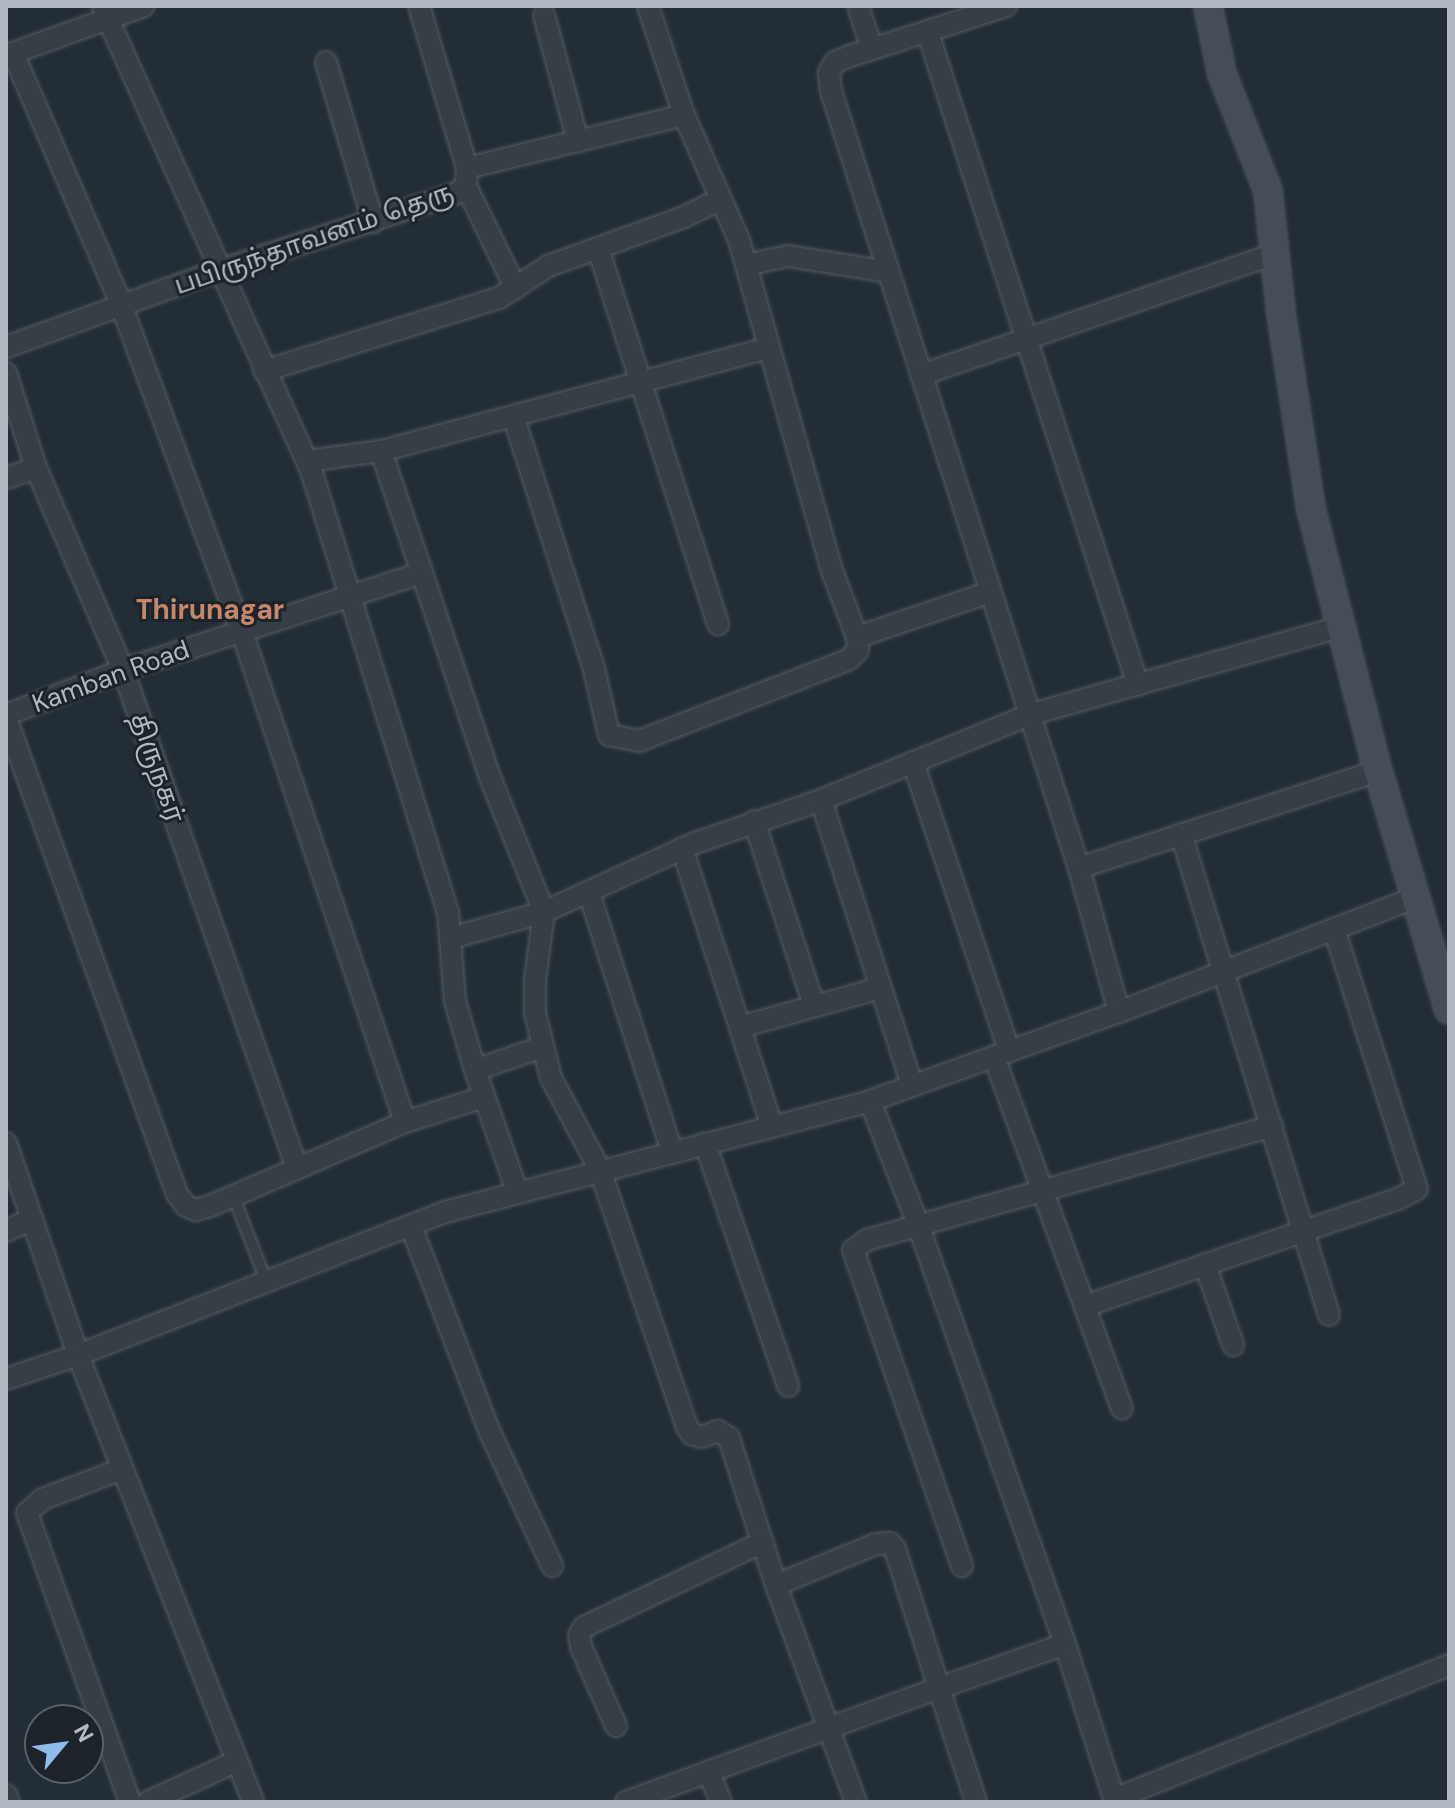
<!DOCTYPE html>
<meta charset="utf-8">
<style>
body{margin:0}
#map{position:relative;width:1455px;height:1808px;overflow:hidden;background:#232d35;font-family:"DM Sans","Noto Sans Tamil",sans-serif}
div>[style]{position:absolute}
.roads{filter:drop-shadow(0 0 2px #545c63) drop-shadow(0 0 2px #545c63)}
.lane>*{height:10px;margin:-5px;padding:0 5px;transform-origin:5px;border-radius:5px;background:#363f46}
.street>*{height:20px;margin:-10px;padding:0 10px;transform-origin:10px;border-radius:10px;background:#363f46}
.secondary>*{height:26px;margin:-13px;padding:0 13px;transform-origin:13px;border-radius:13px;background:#454e58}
span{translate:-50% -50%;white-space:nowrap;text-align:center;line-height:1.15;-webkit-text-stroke:6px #1c232a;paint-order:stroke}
.street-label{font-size:26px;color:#b1bac2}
.neighbourhood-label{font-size:28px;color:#c4876a;font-weight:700}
.frame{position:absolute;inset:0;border:8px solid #b1bac2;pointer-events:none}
.north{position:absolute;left:24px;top:1704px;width:80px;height:80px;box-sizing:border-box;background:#1c232a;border:2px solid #585f67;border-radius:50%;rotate:61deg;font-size:22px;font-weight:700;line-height:32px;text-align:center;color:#b1bac2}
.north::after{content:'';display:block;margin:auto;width:28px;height:36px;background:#8fbce9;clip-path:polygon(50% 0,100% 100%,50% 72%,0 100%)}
</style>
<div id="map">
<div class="roads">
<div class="lane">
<div style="left:233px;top:1195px;width:92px;rotate:69deg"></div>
</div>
<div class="street">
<div style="left:103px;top:6px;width:14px;rotate:69deg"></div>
<div style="left:108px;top:19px;width:38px;rotate:-20deg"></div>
<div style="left:419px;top:6px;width:169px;rotate:73.5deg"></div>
<div style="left:858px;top:6px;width:45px;rotate:72deg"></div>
<div style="left:1006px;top:6px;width:164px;rotate:162.2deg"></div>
<div style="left:850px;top:56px;width:16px;rotate:158deg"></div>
<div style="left:835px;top:62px;width:13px;rotate:119deg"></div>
<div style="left:829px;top:73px;width:18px;rotate:84deg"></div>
<div style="left:831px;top:91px;width:816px;rotate:72.3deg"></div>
<div style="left:1079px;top:868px;width:149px;rotate:74.5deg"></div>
<div style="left:544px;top:15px;width:131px;rotate:74.9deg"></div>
<div style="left:928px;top:33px;width:685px;rotate:72.15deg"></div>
<div style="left:13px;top:53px;width:101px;rotate:-19.7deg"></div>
<div style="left:108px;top:19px;width:495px;rotate:65.8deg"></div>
<div style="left:311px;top:470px;width:463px;rotate:72.8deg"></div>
<div style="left:448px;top:912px;width:89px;rotate:85.5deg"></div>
<div style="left:455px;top:1001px;width:72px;rotate:73.8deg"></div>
<div style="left:6px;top:56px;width:8px;rotate:-23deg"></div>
<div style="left:13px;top:53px;width:273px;rotate:66.7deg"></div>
<div style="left:121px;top:304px;width:350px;rotate:69.8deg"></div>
<div style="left:242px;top:632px;width:516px;rotate:71.6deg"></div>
<div style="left:326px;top:62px;width:167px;rotate:73.6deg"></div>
<div style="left:684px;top:115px;width:137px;rotate:66.3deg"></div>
<div style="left:739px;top:240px;width:341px;rotate:74.3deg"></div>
<div style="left:831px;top:568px;width:74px;rotate:69.4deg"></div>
<div style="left:466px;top:186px;width:114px;rotate:64.1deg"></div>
<div style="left:598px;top:248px;width:395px;rotate:72.3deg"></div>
<div style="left:746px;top:265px;width:43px;rotate:-12.1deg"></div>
<div style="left:788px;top:256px;width:102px;rotate:9deg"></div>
<div style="left:6px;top:347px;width:227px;rotate:-19.8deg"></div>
<div style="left:220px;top:270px;width:249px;rotate:-18deg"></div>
<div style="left:457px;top:193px;width:11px;rotate:-38deg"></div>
<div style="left:466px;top:186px;width:18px;rotate:-87deg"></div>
<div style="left:467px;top:168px;width:223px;rotate:-13.7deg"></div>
<div style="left:684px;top:115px;width:115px;rotate:-108.3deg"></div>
<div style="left:264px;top:371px;width:246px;rotate:-17.3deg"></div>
<div style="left:499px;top:298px;width:59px;rotate:-33.1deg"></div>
<div style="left:548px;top:266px;width:145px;rotate:-19.8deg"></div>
<div style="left:684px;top:217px;width:41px;rotate:-25.9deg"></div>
<div style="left:6px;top:373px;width:100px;rotate:72.5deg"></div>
<div style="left:36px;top:468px;width:220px;rotate:66.7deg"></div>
<div style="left:123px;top:670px;width:528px;rotate:70.74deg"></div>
<div style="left:921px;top:375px;width:374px;rotate:-18.9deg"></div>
<div style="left:514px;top:418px;width:263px;rotate:72.3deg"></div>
<div style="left:594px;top:669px;width:68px;rotate:77.2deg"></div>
<div style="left:609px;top:735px;width:31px;rotate:11deg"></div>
<div style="left:639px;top:741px;width:224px;rotate:-21.2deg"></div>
<div style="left:848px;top:660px;width:14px;rotate:-45deg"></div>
<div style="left:858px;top:650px;width:13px;rotate:-94deg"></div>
<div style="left:857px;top:637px;width:141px;rotate:-18.6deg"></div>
<div style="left:381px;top:451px;width:129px;rotate:71.4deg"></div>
<div style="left:307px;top:461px;width:75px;rotate:-7.7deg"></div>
<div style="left:381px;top:451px;width:401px;rotate:-14.9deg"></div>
<div style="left:6px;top:478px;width:32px;rotate:-18deg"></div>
<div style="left:6px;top:715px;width:125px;rotate:-21deg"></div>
<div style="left:123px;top:670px;width:314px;rotate:-18deg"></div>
<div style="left:422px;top:573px;width:218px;rotate:71.6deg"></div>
<div style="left:491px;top:780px;width:142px;rotate:68.1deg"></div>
<div style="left:544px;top:912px;width:69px;rotate:97.5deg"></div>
<div style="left:535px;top:980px;width:33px;rotate:90deg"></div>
<div style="left:535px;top:1013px;width:67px;rotate:76.2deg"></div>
<div style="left:551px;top:1078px;width:104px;rotate:62deg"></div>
<div style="left:600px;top:1170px;width:271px;rotate:71.3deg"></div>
<div style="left:687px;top:1427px;width:9px;rotate:54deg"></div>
<div style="left:692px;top:1434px;width:10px;rotate:17deg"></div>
<div style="left:702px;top:1437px;width:17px;rotate:-21deg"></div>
<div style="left:718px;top:1431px;width:13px;rotate:32deg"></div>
<div style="left:729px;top:1438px;width:154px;rotate:72.3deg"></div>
<div style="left:776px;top:1585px;width:231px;rotate:69.8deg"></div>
<div style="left:6px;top:718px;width:506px;rotate:70.24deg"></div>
<div style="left:177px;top:1194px;width:15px;rotate:53deg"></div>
<div style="left:186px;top:1206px;width:11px;rotate:22deg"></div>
<div style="left:196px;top:1210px;width:15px;rotate:-16deg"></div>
<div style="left:210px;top:1206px;width:212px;rotate:-23.3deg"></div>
<div style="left:405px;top:1122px;width:83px;rotate:-17.6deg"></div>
<div style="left:913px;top:762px;width:305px;rotate:71.6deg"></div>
<div style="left:821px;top:800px;width:299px;rotate:72.3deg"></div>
<div style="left:754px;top:821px;width:194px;rotate:72deg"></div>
<div style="left:1181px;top:834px;width:503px;rotate:72.9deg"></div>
<div style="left:682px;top:848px;width:292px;rotate:72.1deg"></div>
<div style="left:1079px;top:868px;width:314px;rotate:-18deg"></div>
<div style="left:589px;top:893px;width:272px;rotate:72.2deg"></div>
<div style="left:451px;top:938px;width:97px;rotate:-15.6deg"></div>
<div style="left:544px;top:912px;width:166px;rotate:-24.6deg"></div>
<div style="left:695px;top:843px;width:133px;rotate:-18.8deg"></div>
<div style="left:821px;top:800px;width:225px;rotate:-22.2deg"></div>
<div style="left:1029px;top:715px;width:324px;rotate:-15.8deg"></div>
<div style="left:740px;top:1027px;width:146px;rotate:-15.5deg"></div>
<div style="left:994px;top:1057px;width:374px;rotate:70deg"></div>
<div style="left:870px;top:1101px;width:135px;rotate:68.7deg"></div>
<div style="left:919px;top:1227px;width:442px;rotate:70.7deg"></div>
<div style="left:1065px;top:1644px;width:166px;rotate:72.4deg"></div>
<div style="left:6px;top:1143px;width:224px;rotate:71.2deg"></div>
<div style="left:78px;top:1355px;width:480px;rotate:68.6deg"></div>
<div style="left:705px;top:1143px;width:257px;rotate:71.1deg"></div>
<div style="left:517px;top:1191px;width:128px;rotate:-109.1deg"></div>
<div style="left:475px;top:1070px;width:71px;rotate:-18.9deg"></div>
<div style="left:411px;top:1226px;width:218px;rotate:69.1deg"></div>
<div style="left:489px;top:1430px;width:150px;rotate:65.1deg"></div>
<div style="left:6px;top:1231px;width:29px;rotate:-25deg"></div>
<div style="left:1205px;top:1264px;width:86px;rotate:70.9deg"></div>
<div style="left:1085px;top:1306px;width:331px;rotate:-18.9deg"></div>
<div style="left:1398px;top:1199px;width:21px;rotate:-28deg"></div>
<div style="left:1417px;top:1189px;width:273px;rotate:-107.7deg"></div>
<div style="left:6px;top:1379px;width:76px;rotate:-18.4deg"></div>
<div style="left:78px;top:1355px;width:394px;rotate:-21.3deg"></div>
<div style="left:445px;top:1212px;width:439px;rotate:-14.6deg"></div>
<div style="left:870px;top:1101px;width:264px;rotate:-19.7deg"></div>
<div style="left:1119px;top:1012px;width:316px;rotate:-21.1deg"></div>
<div style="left:122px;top:1469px;width:85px;rotate:159.2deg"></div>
<div style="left:43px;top:1499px;width:21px;rotate:139deg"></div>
<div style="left:27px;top:1513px;width:307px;rotate:70.4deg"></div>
<div style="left:962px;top:1566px;width:334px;rotate:-109deg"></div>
<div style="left:853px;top:1250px;width:17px;rotate:-36deg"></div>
<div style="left:867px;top:1240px;width:421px;rotate:-15.7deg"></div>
<div style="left:776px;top:1585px;width:108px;rotate:-22.3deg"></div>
<div style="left:876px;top:1544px;width:14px;rotate:-4deg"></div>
<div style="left:890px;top:1543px;width:8px;rotate:50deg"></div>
<div style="left:895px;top:1549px;width:146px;rotate:72.4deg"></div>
<div style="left:939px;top:1688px;width:133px;rotate:-19.2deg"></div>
<div style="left:616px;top:1726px;width:86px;rotate:-113.9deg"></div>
<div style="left:581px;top:1647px;width:12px;rotate:-99deg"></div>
<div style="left:579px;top:1635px;width:9px;rotate:-58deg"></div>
<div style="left:584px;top:1627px;width:198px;rotate:-25.4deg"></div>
<div style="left:6px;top:1795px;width:8px;rotate:67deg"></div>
<div style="left:1114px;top:1799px;width:361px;rotate:-21.8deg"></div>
<div style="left:148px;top:1802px;width:98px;rotate:-24.7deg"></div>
<div style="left:626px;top:1802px;width:87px;rotate:-20.1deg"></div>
<div style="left:721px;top:1802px;width:33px;rotate:-113deg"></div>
<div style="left:708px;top:1772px;width:246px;rotate:-20deg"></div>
<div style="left:939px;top:1688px;width:120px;rotate:72deg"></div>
</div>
<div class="secondary">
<div style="left:1208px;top:6px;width:69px;rotate:78.4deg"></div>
<div style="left:1222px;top:74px;width:126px;rotate:68.5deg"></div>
<div style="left:1268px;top:191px;width:123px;rotate:83.9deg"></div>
<div style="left:1281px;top:313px;width:198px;rotate:81.3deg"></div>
<div style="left:1311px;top:509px;width:270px;rotate:75.7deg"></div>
<div style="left:1378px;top:771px;width:249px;rotate:73.5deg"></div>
</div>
</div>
<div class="street-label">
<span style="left:314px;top:239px;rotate:-19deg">பபிருந்தாவனம் தெரு</span>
<span style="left:111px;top:677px;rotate:-20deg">Kamban Road</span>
<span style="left:157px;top:768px;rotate:71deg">திருநகர்</span>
</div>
<div class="neighbourhood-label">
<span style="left:210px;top:610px">Thirunagar</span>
</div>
<div class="frame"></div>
<div class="north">N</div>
</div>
